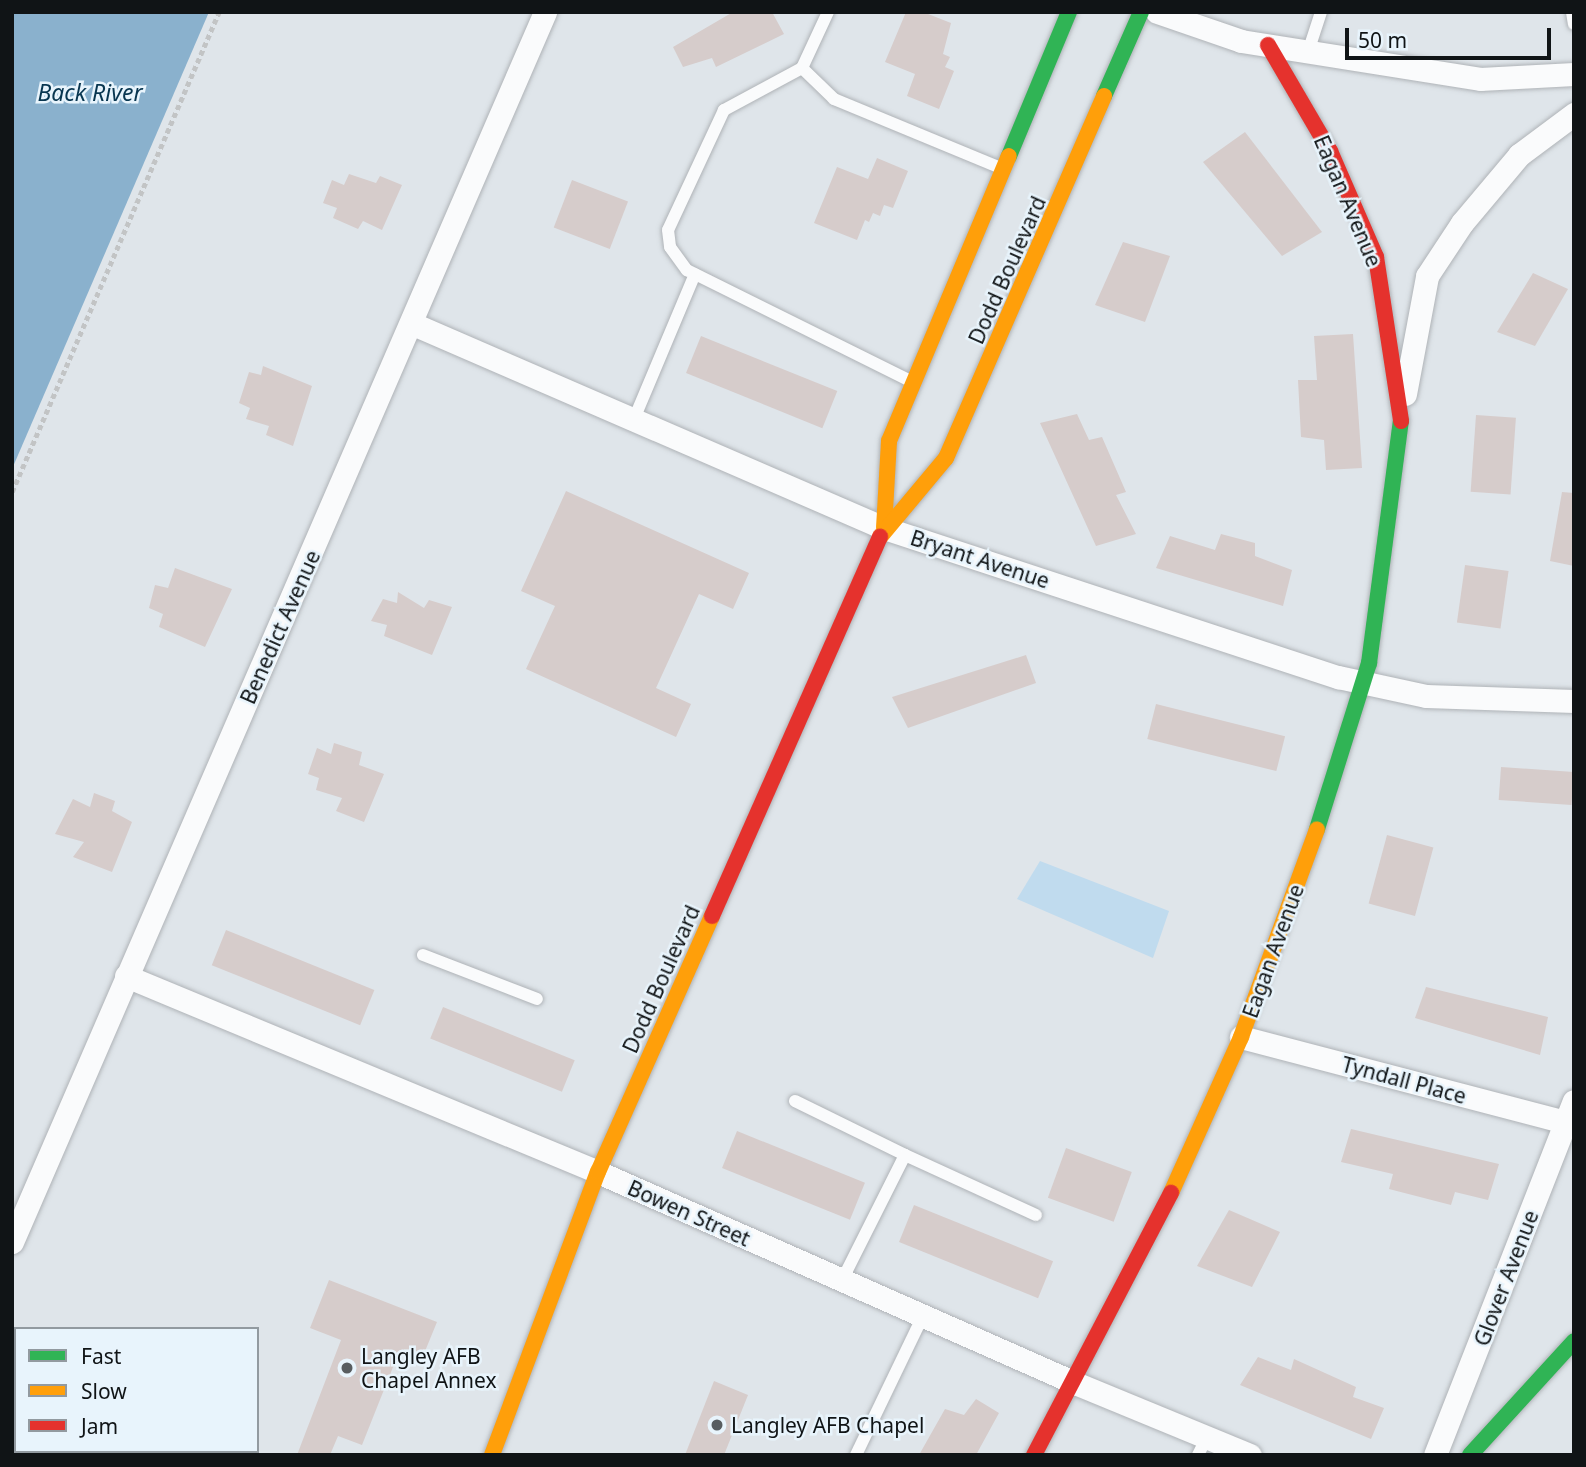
<!DOCTYPE html>
<style>
body{margin:0}
#map{position:relative;width:1586px;height:1467px;overflow:hidden;background:#dfe5ea;font-family:"Noto Sans",sans-serif}
div>[style]{position:absolute}
.green>*{inset:0;background:#c0dbee}
.water>*{inset:0;background:#8ab1cd}
.building>*{inset:0;background:#d6cccb;transform-origin:0 0}
.path>*{height:4.5px;margin-top:-2.25px;transform-origin:0;background:repeating-linear-gradient(90deg,#c2c4c5 0 5px,transparent 0 8.5px)}
.roads{filter:drop-shadow(0 0 2px #afb3b7) drop-shadow(0 0 2px #afb3b7)}
.lane>*{height:12px;margin:-6px;padding:0 6px;transform-origin:6px;border-radius:6px;background:#fafbfc}
.street>*{height:23px;margin:-11.5px;padding:0 11.5px;transform-origin:11.5px;border-radius:11.5px;background:#fafbfc}
.fast>*{height:16px;margin:-8px;padding:0 8px;transform-origin:8px;border-radius:8px;background:#30b455}
.slow>*{height:16px;margin:-8px;padding:0 8px;transform-origin:8px;border-radius:8px;background:#ff9f0a}
.jam>*{height:16px;margin:-8px;padding:0 8px;transform-origin:8px;border-radius:8px;background:#e5322d}
.dots>*{width:19px;height:19px;translate:-50% -50%;box-sizing:border-box;border:4px solid #e8f4fc;border-radius:50%}
span{translate:-50% -50%;white-space:nowrap;text-align:center;line-height:1.15;-webkit-text-stroke:5px #e8f4fc;paint-order:stroke}
.street-label{font-size:21px;color:#101416}
.poi-label{font-size:21px;color:#101416}
.left{translate:0 -50%;text-align:left}
.water-label{font-size:23px;color:#083650;font-style:italic}
.frame{position:absolute;inset:0;border:14px solid #101416;pointer-events:none}
.legend{position:absolute;left:14px;top:1327px;width:245px;height:126px;box-sizing:border-box;background:#e8f4fc;border:2px solid #929aa0;margin:0;padding:9px 12px;list-style:none;font-size:21px;color:#101416}
.legend li{display:flex;align-items:center;gap:14px;height:35px}
.legend b{width:35px;border:2px solid #929aa0}
.scale{position:absolute;left:1345px;top:28px;width:206px;height:32px;box-sizing:border-box;border:4px solid #101416;border-top:0;padding-left:9px;font-size:21px;line-height:24px;white-space:nowrap;color:#101416;-webkit-text-stroke:5px #e8f4fc;paint-order:stroke}
</style>
<div id="map">
<div class="green">
<div style="clip-path:polygon(1040px 861px,1169px 911px,1153px 958px,1017px 899px)"></div>
</div>
<div class="water">
<div style="clip-path:polygon(12px 12px,209px 12px,12px 469px)"></div>
</div>
<div class="building">
<div style="clip-path:polygon(733px 12px,772px 12px,784px 34px,716px 67px,712px 58px,683px 67px,673px 47px)"></div>
<div style="clip-path:polygon(906px 12px,923px 12px,951px 23px,943px 54px,950px 57px,945px 67px,954px 71px,939px 109px,907px 96px,915px 74px,885px 62px)"></div>
<div style="clip-path:polygon(1245px 132px,1322px 232px,1282px 256px,1203px 162px)"></div>
<div style="clip-path:polygon(877px 158px,908px 171px,893px 208px,884px 205px,880px 216px,873px 213px,869px 222px,865px 220px,857px 240px,814px 223px,837px 167px,868px 179px)"></div>
<div style="clip-path:polygon(349px 174px,376px 183px,380px 176px,402px 185px,382px 230px,363px 221px,358px 229px,333px 218px,337px 208px,323px 203px,332px 180px,344px 185px)"></div>
<div style="left:572px;top:180px;width:60px;height:51px;rotate:21deg"></div>
<div style="clip-path:polygon(1123px 242px,1170px 256px,1145px 322px,1095px 305px)"></div>
<div style="clip-path:polygon(1533px 273px,1568px 289px,1535px 346px,1497px 332px)"></div>
<div style="clip-path:polygon(1353px 334px,1362px 468px,1326px 470px,1324px 440px,1301px 437px,1298px 380px,1317px 380px,1314px 336px)"></div>
<div style="left:701px;top:336px;width:147px;height:40px;rotate:22deg"></div>
<div style="clip-path:polygon(263px 366px,312px 386px,293px 446px,266px 435px,269px 426px,246px 419px,250px 408px,239px 403px,249px 372px,261px 375px)"></div>
<div style="clip-path:polygon(1077px 414px,1089px 440px,1102px 437px,1126px 492px,1116px 495px,1136px 534px,1096px 546px,1040px 423px)"></div>
<div style="left:1476px;top:415px;width:40px;height:77px;rotate:4deg"></div>
<div style="clip-path:polygon(566px 491px,749px 573px,733px 609px,699px 594px,656px 688px,691px 704px,676px 737px,526px 669px,555px 606px,521px 591px)"></div>
<div style="clip-path:polygon(1562px 492px,1574px 493px,1574px 566px,1550px 561px)"></div>
<div style="clip-path:polygon(1221px 534px,1255px 543px,1255px 556px,1292px 570px,1283px 606px,1156px 568px,1170px 536px,1215px 550px)"></div>
<div style="left:1465px;top:565px;width:44px;height:58px;rotate:8deg"></div>
<div style="clip-path:polygon(175px 568px,232px 589px,205px 647px,159px 627px,163px 614px,149px 608px,155px 585px,168px 588px)"></div>
<div style="clip-path:polygon(398px 592px,424px 608px,429px 600px,452px 607px,432px 655px,384px 636px,387px 625px,371px 621px,383px 599px,397px 603px)"></div>
<div style="clip-path:polygon(1026px 655px,1036px 683px,908px 728px,892px 697px)"></div>
<div style="left:1156px;top:704px;width:133px;height:36px;rotate:14deg"></div>
<div style="clip-path:polygon(334px 743px,362px 752px,359px 765px,384px 774px,364px 822px,336px 811px,342px 798px,316px 790px,319px 778px,308px 774px,317px 748px,331px 754px)"></div>
<div style="left:1501px;top:767px;width:73px;height:33px;rotate:4deg"></div>
<div style="clip-path:polygon(94px 793px,115px 801px,112px 811px,132px 822px,112px 872px,73px 857px,84px 842px,55px 834px,73px 799px,90px 807px)"></div>
<div style="left:1387px;top:835px;width:48px;height:71px;rotate:15deg"></div>
<div style="left:226px;top:930px;width:160px;height:38px;rotate:22deg"></div>
<div style="clip-path:polygon(1426px 987px,1548px 1017px,1540px 1055px,1415px 1018px)"></div>
<div style="left:443px;top:1007px;width:142px;height:34px;rotate:22deg"></div>
<div style="clip-path:polygon(1351px 1129px,1499px 1164px,1488px 1200px,1455px 1192px,1451px 1205px,1389px 1189px,1393px 1174px,1341px 1162px)"></div>
<div style="left:737px;top:1131px;width:138px;height:40px;rotate:22deg"></div>
<div style="left:1066px;top:1148px;width:70px;height:53px;rotate:20deg"></div>
<div style="left:914px;top:1205px;width:150px;height:40px;rotate:22deg"></div>
<div style="clip-path:polygon(1229px 1210px,1280px 1232px,1252px 1287px,1197px 1266px)"></div>
<div style="clip-path:polygon(329px 1280px,437px 1322px,421px 1361px,399px 1352px,362px 1445px,338px 1436px,330px 1455px,297px 1455px,341px 1340px,310px 1328px)"></div>
<div style="clip-path:polygon(1258px 1357px,1291px 1370px,1294px 1359px,1356px 1387px,1353px 1397px,1384px 1408px,1371px 1439px,1240px 1385px)"></div>
<div style="clip-path:polygon(714px 1381px,748px 1395px,724px 1455px,685px 1455px)"></div>
<div style="clip-path:polygon(976px 1399px,999px 1413px,976px 1455px,919px 1455px,945px 1409px,964px 1415px)"></div>
</div>
<div class="path">
<div style="left:12px;top:492px;width:523px;rotate:-66.67deg"></div>
</div>
<div class="roads">
<div class="lane">
<div style="left:828px;top:12px;width:62px;rotate:114.9deg"></div>
<div style="left:802px;top:68px;width:45px;rotate:44.1deg"></div>
<div style="left:834px;top:99px;width:183px;rotate:22.5deg"></div>
<div style="left:1572px;top:12px;width:12px;rotate:81deg"></div>
<div style="left:1308px;top:52px;width:42px;rotate:-72deg"></div>
<div style="left:802px;top:68px;width:89px;rotate:151.7deg"></div>
<div style="left:724px;top:110px;width:132px;rotate:115deg"></div>
<div style="left:668px;top:230px;width:17px;rotate:83deg"></div>
<div style="left:670px;top:247px;width:29px;rotate:54deg"></div>
<div style="left:687px;top:270px;width:250px;rotate:26.4deg"></div>
<div style="left:634px;top:419px;width:157px;rotate:-67.2deg"></div>
<div style="left:423px;top:955px;width:122px;rotate:21.1deg"></div>
<div style="left:795px;top:1101px;width:123px;rotate:26.1deg"></div>
<div style="left:905px;top:1155px;width:140px;rotate:116.7deg"></div>
<div style="left:905px;top:1155px;width:144px;rotate:24.6deg"></div>
<div style="left:856px;top:1455px;width:154px;rotate:-64.3deg"></div>
<div style="left:1198px;top:1455px;width:20px;rotate:-63deg"></div>
</div>
<div class="street">
<div style="left:1157px;top:12px;width:89px;rotate:19deg"></div>
<div style="left:1241px;top:41px;width:242px;rotate:9deg"></div>
<div style="left:1480px;top:79px;width:94px;rotate:-3deg"></div>
<div style="left:413px;top:324px;width:513px;rotate:23.42deg"></div>
<div style="left:884px;top:528px;width:478px;rotate:18.2deg"></div>
<div style="left:1338px;top:677px;width:90px;rotate:12.2deg"></div>
<div style="left:1426px;top:696px;width:148px;rotate:1.9deg"></div>
<div style="left:1405px;top:394px;width:120px;rotate:-79.4deg"></div>
<div style="left:1427px;top:276px;width:64px;rotate:-56.6deg"></div>
<div style="left:1462px;top:223px;width:89px;rotate:-50deg"></div>
<div style="left:1519px;top:155px;width:69px;rotate:-36.7deg"></div>
<div style="left:126px;top:976px;width:511px;rotate:22.55deg"></div>
<div style="left:598px;top:1172px;width:522px;rotate:23.86deg"></div>
<div style="left:1075px;top:1383px;width:189px;rotate:22.4deg"></div>
<div style="left:1241px;top:1037px;width:336px;rotate:14.7deg"></div>
<div style="left:12px;top:1242px;width:1341px;rotate:-66.57deg"></div>
<div style="left:1435px;top:1455px;width:380px;rotate:-68.6deg"></div>
</div>
<div class="fast">
<div style="left:1104px;top:96px;width:92px;rotate:-66.2deg"></div>
<div style="left:1009px;top:156px;width:156px;rotate:-67.4deg"></div>
<div style="left:1317px;top:829px;width:174px;rotate:-72.6deg"></div>
<div style="left:1369px;top:663px;width:244px;rotate:-82.5deg"></div>
<div style="left:1470px;top:1455px;width:154px;rotate:-47.6deg"></div>
</div>
<div class="slow">
<div style="left:884px;top:528px;width:87px;rotate:-86.7deg"></div>
<div style="left:889px;top:441px;width:309px;rotate:-67.2deg"></div>
<div style="left:880px;top:537px;width:103px;rotate:-50.1deg"></div>
<div style="left:946px;top:458px;width:395px;rotate:-66.4deg"></div>
<div style="left:1171px;top:1193px;width:171px;rotate:-65.8deg"></div>
<div style="left:1241px;top:1037px;width:221px;rotate:-69.9deg"></div>
<div style="left:492px;top:1455px;width:302px;rotate:-69.5deg"></div>
<div style="left:598px;top:1172px;width:280px;rotate:-66deg"></div>
</div>
<div class="jam">
<div style="left:1268px;top:45px;width:123px;rotate:59.7deg"></div>
<div style="left:1330px;top:151px;width:116px;rotate:66.5deg"></div>
<div style="left:1376px;top:257px;width:166px;rotate:81.3deg"></div>
<div style="left:712px;top:916px;width:415px;rotate:-66.1deg"></div>
<div style="left:1034px;top:1455px;width:296px;rotate:-62.4deg"></div>
</div>
</div>
<div class="dots">
<div style="left:347px;top:1368px;background:#585d60"></div>
<div style="left:717px;top:1425px;background:#585d60"></div>
</div>
<div class="street-label">
<span style="left:1348px;top:201px;rotate:67deg">Eagan Avenue</span>
<span style="left:1007px;top:270px;rotate:-66deg">Dodd Boulevard</span>
<span style="left:980px;top:559px;rotate:18deg">Bryant Avenue</span>
<span style="left:280px;top:627px;rotate:-66deg">Benedict Avenue</span>
<span style="left:1273px;top:951px;rotate:-70deg">Eagan Avenue</span>
<span style="left:661px;top:979px;rotate:-66deg">Dodd Boulevard</span>
<span style="left:1404px;top:1080px;rotate:15deg">Tyndall Place</span>
<span style="left:689px;top:1213px;rotate:24deg">Bowen Street</span>
<span style="left:1506px;top:1278px;rotate:-69deg">Glover Avenue</span>
</div>
<div class="poi-label">
<span class="left" style="left:361px;top:1368px">Langley AFB<br>Chapel Annex</span>
<span class="left" style="left:731px;top:1425px">Langley AFB Chapel</span>
</div>
<div class="water-label">
<span style="left:90px;top:92px">Back River</span>
</div>
<div class="frame"></div>
<ul class="legend">
<li><b style="height:9px;background:#30b455"></b>Fast</li>
<li><b style="height:9px;background:#ff9f0a"></b>Slow</li>
<li><b style="height:9px;background:#e5322d"></b>Jam</li>
</ul>
<div class="scale">50 m</div>
</div>
